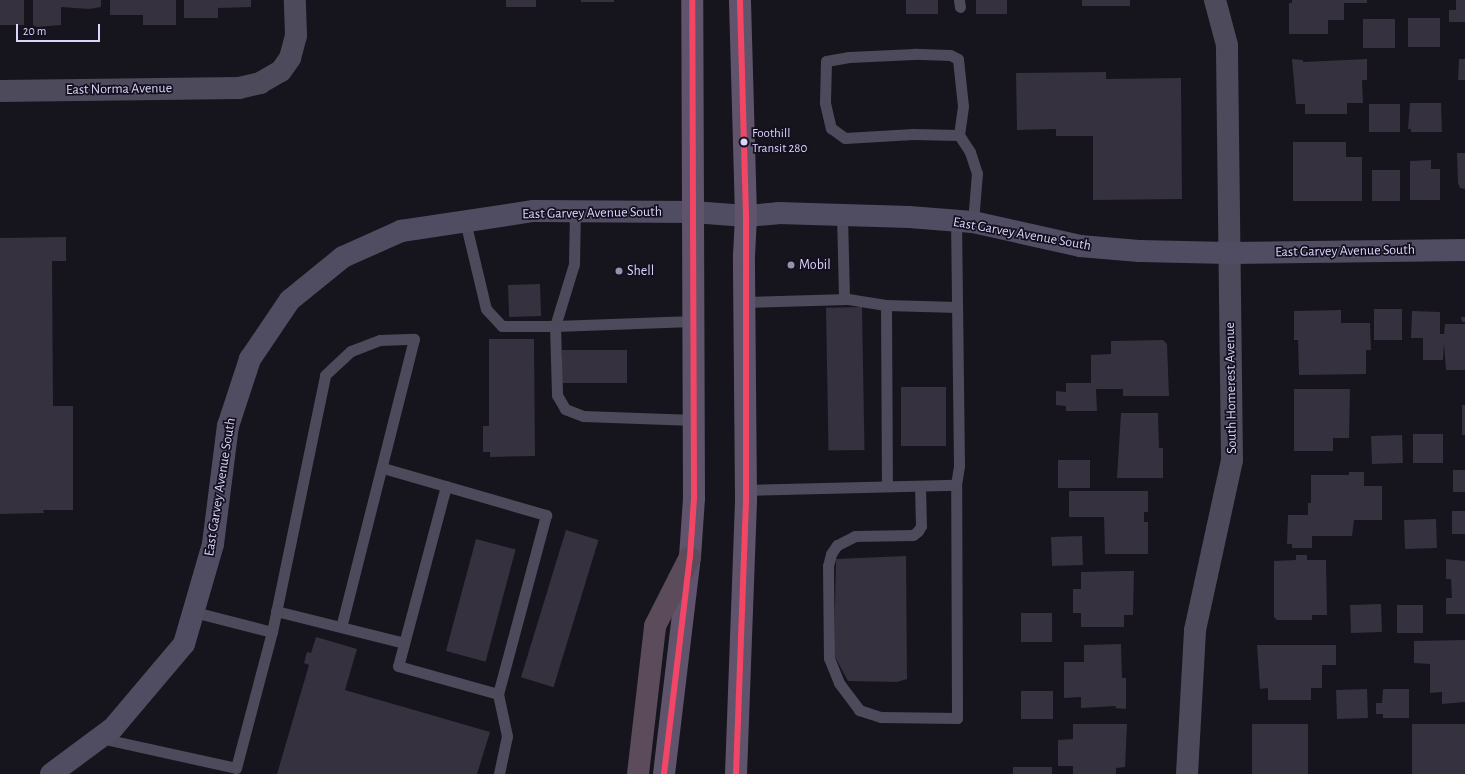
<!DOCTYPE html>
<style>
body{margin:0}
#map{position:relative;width:1465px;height:774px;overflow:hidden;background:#16141c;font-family:"Alegreya Sans",sans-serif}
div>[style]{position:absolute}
.building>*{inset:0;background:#35313e;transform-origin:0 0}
.lane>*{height:11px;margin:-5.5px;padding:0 5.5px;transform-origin:5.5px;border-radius:5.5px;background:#4c4a5b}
.street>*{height:22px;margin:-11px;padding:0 11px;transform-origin:11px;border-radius:11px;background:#4c4a5b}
.secondary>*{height:22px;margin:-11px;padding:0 11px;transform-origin:11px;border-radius:11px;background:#504d62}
.primary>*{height:22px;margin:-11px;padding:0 11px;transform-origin:11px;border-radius:11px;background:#5f546c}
.highway>*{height:22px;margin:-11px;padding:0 11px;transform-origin:11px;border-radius:11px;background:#5b4b5b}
.bus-1>*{height:6px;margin:-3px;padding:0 3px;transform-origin:3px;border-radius:3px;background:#f34667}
.dots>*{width:11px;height:11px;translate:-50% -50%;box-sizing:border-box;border:2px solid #141020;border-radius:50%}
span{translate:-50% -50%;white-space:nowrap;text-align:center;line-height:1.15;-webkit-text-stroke:3.5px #141020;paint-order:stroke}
.bus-label{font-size:13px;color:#dcd4fa}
.left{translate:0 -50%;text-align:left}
.street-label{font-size:14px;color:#dcd4fa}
.poi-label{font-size:14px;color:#dcd4fa}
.scale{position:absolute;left:16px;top:24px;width:84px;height:18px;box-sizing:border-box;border:2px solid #dcd4fa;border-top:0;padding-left:5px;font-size:12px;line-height:14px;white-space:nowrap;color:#dcd4fa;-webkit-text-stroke:3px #141020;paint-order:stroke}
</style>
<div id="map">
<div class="building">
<div style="left:0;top:0;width:24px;height:25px"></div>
<div style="clip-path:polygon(33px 0,101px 0,101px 7px,89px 9px,61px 7px,61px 25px,37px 27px,33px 25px)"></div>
<div style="clip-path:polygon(110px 0,176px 0,176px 25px,143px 25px,143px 15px,110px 15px)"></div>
<div style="clip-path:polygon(184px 0,251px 0,251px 7px,218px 8px,218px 18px,184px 18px)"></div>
<div style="left:506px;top:0;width:30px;height:7px"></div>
<div style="left:581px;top:0;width:33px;height:2px"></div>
<div style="left:906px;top:0;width:32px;height:14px"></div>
<div style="left:976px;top:0;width:31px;height:14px"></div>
<div style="left:1082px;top:0;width:48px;height:6px"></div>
<div style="clip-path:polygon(1292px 0,1367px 0,1367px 3px,1344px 3px,1344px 20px,1328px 20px,1328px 34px,1289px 34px,1289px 3px,1292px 3px)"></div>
<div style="clip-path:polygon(1456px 0,1465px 0,1465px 22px,1449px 22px,1449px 10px,1456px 10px)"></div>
<div style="left:1440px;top:18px;width:29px;height:32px;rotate:90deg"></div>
<div style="left:1363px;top:19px;width:32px;height:29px"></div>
<div style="clip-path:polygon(1292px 59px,1303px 60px,1303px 62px,1367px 59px,1367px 80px,1362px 80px,1363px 103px,1347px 103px,1347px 114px,1305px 114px,1305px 104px,1296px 104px)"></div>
<div style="clip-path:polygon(1459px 59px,1465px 59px,1465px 80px,1458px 80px)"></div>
<div style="clip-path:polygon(1106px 72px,1106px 79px,1181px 78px,1182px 199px,1093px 200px,1093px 136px,1056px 136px,1056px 129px,1017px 130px,1016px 73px)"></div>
<div style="clip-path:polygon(1410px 103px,1441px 103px,1442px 132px,1411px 132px,1411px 129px,1408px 129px)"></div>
<div style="left:1369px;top:104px;width:31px;height:28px"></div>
<div style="clip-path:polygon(1293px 142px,1346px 142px,1346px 157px,1362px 157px,1362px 201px,1293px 201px)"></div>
<div style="clip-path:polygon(1457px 153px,1465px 153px,1465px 189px,1460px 188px,1458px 183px)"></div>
<div style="clip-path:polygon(1431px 160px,1431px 169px,1440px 169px,1440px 200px,1410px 200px,1410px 161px)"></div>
<div style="left:1372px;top:170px;width:28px;height:31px"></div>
<div style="clip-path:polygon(66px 237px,66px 261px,52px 261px,53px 406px,73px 406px,73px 510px,43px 510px,44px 513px,0 514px,0 238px)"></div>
<div style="left:540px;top:284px;width:32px;height:32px;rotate:88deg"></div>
<div style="left:862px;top:307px;width:143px;height:36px;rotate:89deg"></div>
<div style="left:1374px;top:309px;width:28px;height:31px"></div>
<div style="clip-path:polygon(1341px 310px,1341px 323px,1370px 323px,1371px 350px,1366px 350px,1366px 374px,1299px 375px,1298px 340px,1294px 340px,1294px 311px)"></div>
<div style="clip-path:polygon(1412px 311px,1440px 312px,1440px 334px,1444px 334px,1445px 324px,1465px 324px,1465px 370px,1446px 370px,1444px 344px,1443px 360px,1423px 360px,1423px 338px,1411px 338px)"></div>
<div style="clip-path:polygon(1461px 317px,1465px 317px,1465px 322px,1462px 322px)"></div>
<div style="clip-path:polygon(489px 339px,534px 339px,535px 456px,490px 457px,490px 452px,483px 452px,483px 426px,489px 426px)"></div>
<div style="clip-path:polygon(1163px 340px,1167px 344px,1169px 396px,1123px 396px,1123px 389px,1096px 389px,1097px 411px,1066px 411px,1066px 406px,1056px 405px,1056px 391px,1066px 392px,1066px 383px,1091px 383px,1091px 355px,1111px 354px,1111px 341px)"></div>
<div style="left:562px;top:350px;width:65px;height:33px"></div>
<div style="left:901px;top:387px;width:45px;height:59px"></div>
<div style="clip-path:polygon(1294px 389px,1350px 389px,1349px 438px,1333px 438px,1333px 451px,1294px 451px)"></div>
<div style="left:1462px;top:405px;width:3px;height:30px"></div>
<div style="clip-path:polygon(1121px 413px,1158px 413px,1159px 448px,1163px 448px,1163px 478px,1117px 478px)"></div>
<div style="left:1443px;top:434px;width:29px;height:30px;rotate:90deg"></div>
<div style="left:1402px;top:435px;width:28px;height:31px;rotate:88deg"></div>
<div style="left:1058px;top:460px;width:32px;height:28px"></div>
<div style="left:1465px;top:470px;width:22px;height:12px;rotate:90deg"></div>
<div style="clip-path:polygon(1349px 472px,1364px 472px,1364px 486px,1382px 486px,1382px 520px,1354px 520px,1352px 536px,1312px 536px,1312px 548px,1292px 548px,1292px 544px,1287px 544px,1288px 515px,1308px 515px,1308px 503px,1311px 503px,1311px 475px,1349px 475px)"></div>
<div style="clip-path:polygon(1069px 491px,1148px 491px,1148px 512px,1144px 512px,1144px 522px,1148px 522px,1148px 554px,1105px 554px,1104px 517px,1069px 517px)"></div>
<div style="left:1452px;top:511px;width:13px;height:23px"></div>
<div style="left:1436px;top:519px;width:29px;height:32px;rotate:88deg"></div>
<div style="left:566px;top:530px;width:34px;height:154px;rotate:17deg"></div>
<div style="left:1082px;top:536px;width:29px;height:31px;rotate:88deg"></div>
<div style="left:476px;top:539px;width:41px;height:116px;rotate:15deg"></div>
<div style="clip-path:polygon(1296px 555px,1307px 555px,1307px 560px,1326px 560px,1327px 615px,1312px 615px,1312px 620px,1277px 620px,1274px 617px,1274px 561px,1296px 560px)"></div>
<div style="clip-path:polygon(906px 556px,907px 679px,897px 682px,848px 681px,834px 655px,836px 559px)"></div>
<div style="clip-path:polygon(1446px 559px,1465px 561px,1465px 614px,1446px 614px,1446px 598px,1452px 598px,1451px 579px,1446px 579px)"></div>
<div style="clip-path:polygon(1124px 571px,1134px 571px,1133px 615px,1124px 615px,1124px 627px,1081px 627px,1081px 613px,1073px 613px,1073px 589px,1081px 589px,1081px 572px)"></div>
<div style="left:1381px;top:604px;width:28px;height:31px;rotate:88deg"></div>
<div style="left:1397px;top:605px;width:26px;height:28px"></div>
<div style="left:1052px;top:613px;width:29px;height:31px;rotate:90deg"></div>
<div style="clip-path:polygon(316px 637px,357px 649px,345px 690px,490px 732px,477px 774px,277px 774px,309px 665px,304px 663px,307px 652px,311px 653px)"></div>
<div style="clip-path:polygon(1465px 640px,1465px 702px,1442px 704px,1442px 692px,1430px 693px,1430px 664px,1414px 663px,1414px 641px)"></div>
<div style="clip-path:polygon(1121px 644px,1122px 678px,1126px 678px,1126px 709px,1115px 708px,1116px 706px,1081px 708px,1081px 697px,1064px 698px,1064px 662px,1084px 662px,1084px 645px)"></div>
<div style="clip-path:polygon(1257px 645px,1336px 645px,1336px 665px,1322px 665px,1322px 688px,1311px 688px,1311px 700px,1268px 700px,1268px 688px,1260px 689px)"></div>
<div style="left:1367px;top:689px;width:29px;height:31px;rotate:88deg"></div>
<div style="clip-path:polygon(1383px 689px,1409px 689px,1409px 718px,1383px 718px,1383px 714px,1376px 714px,1376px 703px,1382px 703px)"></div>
<div style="left:1021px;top:691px;width:32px;height:28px"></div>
<div style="clip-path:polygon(1073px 724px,1127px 724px,1125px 767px,1116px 768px,1116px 774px,1073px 774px,1073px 766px,1058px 766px,1058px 740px,1073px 739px)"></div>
<div style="left:1252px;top:724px;width:56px;height:50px"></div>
<div style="left:1465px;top:724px;width:50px;height:53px;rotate:90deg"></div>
<div style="left:1013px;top:767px;width:39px;height:7px"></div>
</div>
<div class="lane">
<div style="left:959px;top:0;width:7px;rotate:82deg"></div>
<div style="left:959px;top:135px;width:29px;rotate:-82deg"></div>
<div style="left:963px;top:106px;width:47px;rotate:-96.1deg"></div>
<div style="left:958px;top:59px;width:9px;rotate:-153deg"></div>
<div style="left:950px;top:55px;width:36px;rotate:-178deg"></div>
<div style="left:914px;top:54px;width:65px;rotate:177.4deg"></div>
<div style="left:849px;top:57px;width:23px;rotate:170deg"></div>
<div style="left:826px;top:61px;width:42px;rotate:91.4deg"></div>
<div style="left:825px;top:103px;width:26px;rotate:77deg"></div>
<div style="left:831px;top:128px;width:17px;rotate:36deg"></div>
<div style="left:845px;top:138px;width:68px;rotate:-3.4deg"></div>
<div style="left:913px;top:134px;width:46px;rotate:1.2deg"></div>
<div style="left:959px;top:135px;width:20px;rotate:57deg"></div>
<div style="left:970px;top:152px;width:22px;rotate:72deg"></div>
<div style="left:977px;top:173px;width:49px;rotate:94.7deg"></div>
<div style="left:575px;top:211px;width:53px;rotate:91.1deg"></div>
<div style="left:574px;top:264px;width:65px;rotate:107deg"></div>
<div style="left:555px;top:326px;width:138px;rotate:-2.1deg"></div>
<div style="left:842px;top:215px;width:84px;rotate:88.6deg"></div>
<div style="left:465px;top:221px;width:90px;rotate:76.6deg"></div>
<div style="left:486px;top:309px;width:23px;rotate:47deg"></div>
<div style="left:502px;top:326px;width:53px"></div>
<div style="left:555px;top:326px;width:69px;rotate:88.3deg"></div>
<div style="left:557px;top:395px;width:16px;rotate:60deg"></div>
<div style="left:565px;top:409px;width:19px;rotate:21deg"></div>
<div style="left:583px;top:416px;width:111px;rotate:2.1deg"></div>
<div style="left:744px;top:302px;width:104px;rotate:-1.7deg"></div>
<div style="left:848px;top:299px;width:38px;rotate:9deg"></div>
<div style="left:886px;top:305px;width:180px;rotate:89.7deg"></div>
<div style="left:886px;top:305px;width:71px;rotate:1.6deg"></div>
<div style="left:383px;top:468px;width:170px;rotate:16.1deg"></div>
<div style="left:546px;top:515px;width:185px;rotate:105deg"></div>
<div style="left:498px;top:694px;width:43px;rotate:77.9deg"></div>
<div style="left:507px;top:736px;width:39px;rotate:102deg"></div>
<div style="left:446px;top:486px;width:186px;rotate:104.9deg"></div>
<div style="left:398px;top:666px;width:104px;rotate:15.6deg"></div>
<div style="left:920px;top:486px;width:40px;rotate:88.6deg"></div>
<div style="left:921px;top:526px;width:6px;rotate:121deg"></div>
<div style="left:918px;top:531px;width:6px;rotate:141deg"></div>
<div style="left:913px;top:535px;width:58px;rotate:179deg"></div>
<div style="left:855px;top:536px;width:20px;rotate:153deg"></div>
<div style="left:837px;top:545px;width:11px;rotate:124deg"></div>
<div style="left:831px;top:554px;width:12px;rotate:104deg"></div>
<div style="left:828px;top:566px;width:92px;rotate:89.4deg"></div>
<div style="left:829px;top:658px;width:27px;rotate:68deg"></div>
<div style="left:839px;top:683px;width:34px;rotate:53deg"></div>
<div style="left:859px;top:710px;width:23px;rotate:18deg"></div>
<div style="left:881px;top:717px;width:76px;rotate:0.8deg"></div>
<div style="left:957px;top:718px;width:233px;rotate:-90.2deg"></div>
<div style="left:746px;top:490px;width:210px;rotate:-1.4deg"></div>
<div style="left:956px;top:485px;width:20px;rotate:-81deg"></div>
<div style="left:959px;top:465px;width:244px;rotate:-90.7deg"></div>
<div style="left:276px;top:611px;width:132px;rotate:14deg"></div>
<div style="left:272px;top:632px;width:262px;rotate:-78.3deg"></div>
<div style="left:325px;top:375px;width:35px;rotate:-43deg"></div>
<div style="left:351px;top:351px;width:31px;rotate:-21deg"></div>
<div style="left:380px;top:340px;width:34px;rotate:-2deg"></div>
<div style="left:414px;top:339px;width:297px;rotate:104.2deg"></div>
<div style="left:100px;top:738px;width:139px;rotate:12.4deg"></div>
<div style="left:236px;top:768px;width:141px;rotate:-75.2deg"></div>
<div style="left:272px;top:632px;width:81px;rotate:-165.6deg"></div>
</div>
<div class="street">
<div style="left:0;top:91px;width:239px;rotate:-0.7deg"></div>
<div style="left:239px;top:88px;width:22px;rotate:-13deg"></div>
<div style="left:260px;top:83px;width:24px;rotate:-30deg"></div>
<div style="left:281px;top:71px;width:16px;rotate:-55deg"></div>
<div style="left:290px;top:58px;width:24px;rotate:-75deg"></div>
<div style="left:296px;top:35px;width:35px;rotate:-92deg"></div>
<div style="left:1187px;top:774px;width:144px;rotate:-86.8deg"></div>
<div style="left:1195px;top:630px;width:174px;rotate:-77.7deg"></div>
<div style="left:1232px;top:460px;width:415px;rotate:-90.7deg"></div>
<div style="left:1227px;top:45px;width:47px;rotate:-104.9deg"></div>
</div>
<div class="secondary">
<div style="left:51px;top:774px;width:77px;rotate:-36.6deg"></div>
<div style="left:113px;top:728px;width:110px;rotate:-49.8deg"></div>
<div style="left:184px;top:644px;width:104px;rotate:-73.8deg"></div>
<div style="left:213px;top:544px;width:119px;rotate:-82.8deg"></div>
<div style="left:228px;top:426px;width:71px;rotate:-71.8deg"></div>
<div style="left:250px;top:359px;width:71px;rotate:-55.9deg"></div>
<div style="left:290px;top:300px;width:68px;rotate:-39.1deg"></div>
<div style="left:343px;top:257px;width:64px;rotate:-24.1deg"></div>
<div style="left:401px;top:231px;width:134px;rotate:-8.6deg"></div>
<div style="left:534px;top:211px;width:159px;rotate:0.4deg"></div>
<div style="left:693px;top:212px;width:53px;rotate:4.3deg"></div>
<div style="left:746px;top:216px;width:32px;rotate:-5deg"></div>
<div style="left:778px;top:213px;width:131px;rotate:1.7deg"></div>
<div style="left:909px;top:217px;width:64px;rotate:4.5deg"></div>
<div style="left:973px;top:222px;width:110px;rotate:12.6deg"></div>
<div style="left:1080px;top:246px;width:59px;rotate:4.8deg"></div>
<div style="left:1139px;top:251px;width:90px;rotate:1.3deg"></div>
<div style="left:1229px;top:253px;width:236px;rotate:-0.7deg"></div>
</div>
<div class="primary">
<div style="left:664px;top:774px;width:219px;rotate:-83.2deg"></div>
<div style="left:690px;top:557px;width:59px;rotate:-86.1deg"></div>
<div style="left:694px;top:498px;width:498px;rotate:-90.2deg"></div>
<div style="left:736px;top:774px;width:277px;rotate:-87.9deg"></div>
<div style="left:746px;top:497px;width:241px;rotate:-90.5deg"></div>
<div style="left:744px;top:256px;width:40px;rotate:-87.1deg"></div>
<div style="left:746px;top:216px;width:216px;rotate:-91.6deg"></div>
</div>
<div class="highway">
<div style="left:638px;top:774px;width:149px;rotate:-83.4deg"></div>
<div style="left:655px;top:626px;width:77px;rotate:-63.1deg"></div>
</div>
<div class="bus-1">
<div style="left:664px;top:774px;width:219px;rotate:-83.2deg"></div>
<div style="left:690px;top:557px;width:59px;rotate:-86.1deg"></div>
<div style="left:694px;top:498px;width:498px;rotate:-90.2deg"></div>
<div style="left:736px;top:774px;width:277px;rotate:-87.9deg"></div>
<div style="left:746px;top:497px;width:281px;rotate:-90deg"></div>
<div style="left:746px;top:216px;width:216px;rotate:-91.6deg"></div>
</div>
<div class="dots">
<div style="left:744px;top:142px;background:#dcd4fa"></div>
<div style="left:791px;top:265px;background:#9791ac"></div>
<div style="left:619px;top:271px;background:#9791ac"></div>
</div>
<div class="bus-label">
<span class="left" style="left:752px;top:142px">Foothill<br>Transit 280</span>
</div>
<div class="street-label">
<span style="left:119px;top:89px;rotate:-1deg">East Norma Avenue</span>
<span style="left:592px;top:213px;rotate:-1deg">East Garvey Avenue South</span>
<span style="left:1022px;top:234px;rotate:10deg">East Garvey Avenue South</span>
<span style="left:1345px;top:251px;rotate:-1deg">East Garvey Avenue South</span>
<span style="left:1231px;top:388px;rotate:-91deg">South Homerest Avenue</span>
<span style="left:220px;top:487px;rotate:-81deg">East Garvey Avenue South</span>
</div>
<div class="poi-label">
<span class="left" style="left:799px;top:265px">Mobil</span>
<span class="left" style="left:627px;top:271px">Shell</span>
</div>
<div class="scale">20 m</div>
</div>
